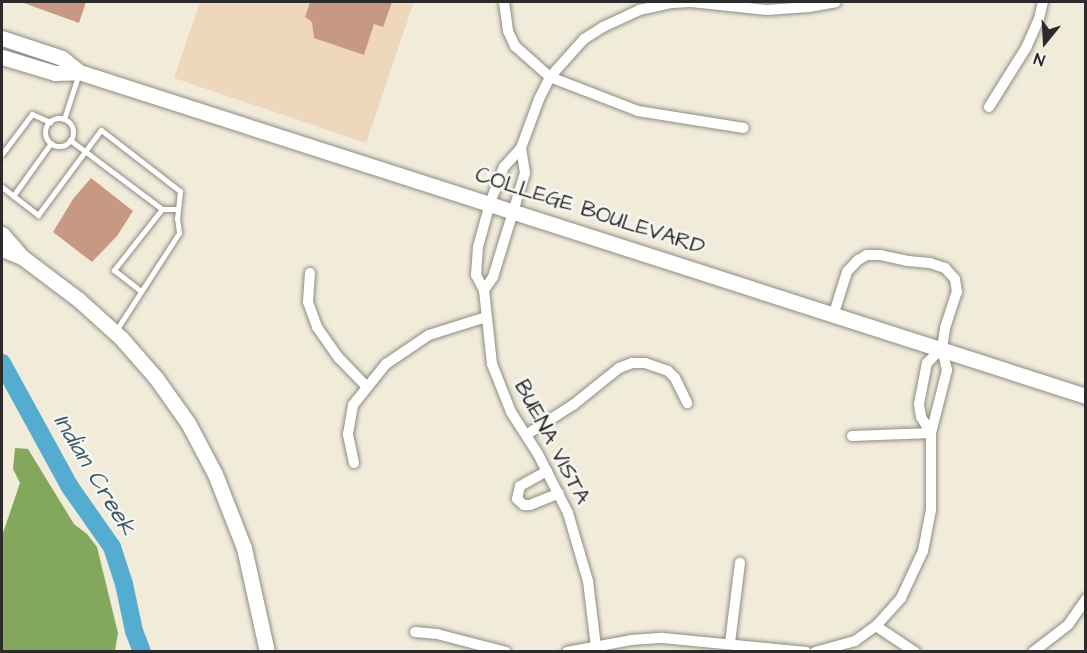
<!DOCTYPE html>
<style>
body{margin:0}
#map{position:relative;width:1087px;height:653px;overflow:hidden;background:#f1ecda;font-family:"Architects Daughter",sans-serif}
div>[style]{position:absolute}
.built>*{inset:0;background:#eed7bb}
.forest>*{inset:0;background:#83a75c}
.river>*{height:18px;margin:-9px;padding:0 9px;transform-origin:9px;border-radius:9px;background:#54add1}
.building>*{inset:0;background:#c89982}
.roads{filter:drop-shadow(0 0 2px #8e8c82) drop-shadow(0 0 2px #8e8c82)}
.lane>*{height:5px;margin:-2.5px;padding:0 2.5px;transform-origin:2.5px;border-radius:2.5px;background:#fff}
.lane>.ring{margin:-2.5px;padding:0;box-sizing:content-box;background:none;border:5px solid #fff;border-radius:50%}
.street>*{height:10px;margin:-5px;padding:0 5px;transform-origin:5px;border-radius:5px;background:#fff}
.secondary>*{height:15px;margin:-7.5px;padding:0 7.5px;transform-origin:7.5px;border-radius:7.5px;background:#fff}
span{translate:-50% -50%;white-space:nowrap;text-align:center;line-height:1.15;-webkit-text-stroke:5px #f6f6f2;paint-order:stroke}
.street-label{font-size:22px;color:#2b2b2b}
.water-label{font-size:24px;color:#395865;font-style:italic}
.frame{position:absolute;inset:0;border:3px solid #2b2b2b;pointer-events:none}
.north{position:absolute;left:1015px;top:12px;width:60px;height:60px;-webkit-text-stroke:4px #f6f6f2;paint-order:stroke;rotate:198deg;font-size:16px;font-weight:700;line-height:24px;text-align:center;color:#2b2b2b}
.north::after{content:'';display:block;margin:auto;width:21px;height:27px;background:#2b2b2b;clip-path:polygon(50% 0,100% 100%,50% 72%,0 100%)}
</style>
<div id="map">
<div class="built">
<div style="clip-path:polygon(200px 2px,414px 2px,366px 143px,174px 78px)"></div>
</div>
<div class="forest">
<div style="clip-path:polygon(15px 448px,28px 449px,74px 524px,87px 534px,97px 547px,118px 633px,115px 651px,2px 651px,2px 536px,20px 483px,13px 469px)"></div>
</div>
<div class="river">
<div style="left:2px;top:363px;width:141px;rotate:61.3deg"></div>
<div style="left:70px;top:487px;width:73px;rotate:55deg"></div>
<div style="left:112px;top:547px;width:39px;rotate:72deg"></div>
<div style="left:124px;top:584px;width:48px;rotate:78deg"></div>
<div style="left:134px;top:631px;width:22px;rotate:69deg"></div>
</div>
<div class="building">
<div style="clip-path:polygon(21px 2px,86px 2px,79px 23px)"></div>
<div style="clip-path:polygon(310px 2px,392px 2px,383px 27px,374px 24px,364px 55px,314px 38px,312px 22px,305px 17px)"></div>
<div style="clip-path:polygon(91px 178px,133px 211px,117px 236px,92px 262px,53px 232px,73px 199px)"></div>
</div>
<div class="roads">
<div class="lane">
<div class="ring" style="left:45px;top:118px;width:23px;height:23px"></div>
<div style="left:64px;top:119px;width:48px;rotate:-71.9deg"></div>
<div style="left:70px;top:140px;width:115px;rotate:36.9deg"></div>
<div style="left:162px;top:209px;width:78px;rotate:128.2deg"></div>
<div style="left:114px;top:270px;width:34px;rotate:38deg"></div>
<div style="left:2px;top:154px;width:50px;rotate:-53.1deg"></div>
<div style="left:32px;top:114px;width:20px;rotate:24deg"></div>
<div style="left:2px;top:187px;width:46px;rotate:37.9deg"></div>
<div style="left:38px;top:215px;width:106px;rotate:-53.5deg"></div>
<div style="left:101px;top:130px;width:100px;rotate:37.7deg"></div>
<div style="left:180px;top:191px;width:27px;rotate:96deg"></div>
<div style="left:177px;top:218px;width:15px;rotate:82deg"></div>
<div style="left:179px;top:233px;width:118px;rotate:122.9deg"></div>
<div style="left:13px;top:196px;width:65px;rotate:-54.4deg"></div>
<div style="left:162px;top:209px;width:16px"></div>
</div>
<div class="street">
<div style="left:504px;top:2px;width:29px;rotate:82deg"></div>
<div style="left:508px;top:31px;width:17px;rotate:65deg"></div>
<div style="left:515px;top:46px;width:47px;rotate:41.5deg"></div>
<div style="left:550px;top:77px;width:94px;rotate:21.1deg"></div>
<div style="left:638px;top:111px;width:107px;rotate:9.1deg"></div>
<div style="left:989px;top:107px;width:70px;rotate:-57.9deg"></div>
<div style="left:1026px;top:48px;width:32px;rotate:-66deg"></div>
<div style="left:1039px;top:19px;width:17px;rotate:-77deg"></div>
<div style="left:310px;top:273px;width:29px;rotate:94deg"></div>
<div style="left:308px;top:302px;width:27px;rotate:70deg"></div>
<div style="left:317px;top:327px;width:38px;rotate:55deg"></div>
<div style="left:339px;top:358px;width:40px;rotate:46deg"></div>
<div style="left:484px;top:290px;width:16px;rotate:-55deg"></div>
<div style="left:493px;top:277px;width:109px;rotate:-72.9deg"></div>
<div style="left:525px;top:173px;width:25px;rotate:-99deg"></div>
<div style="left:931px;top:433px;width:19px;rotate:-122deg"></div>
<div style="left:921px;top:417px;width:13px;rotate:-99deg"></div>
<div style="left:919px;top:404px;width:42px;rotate:-79deg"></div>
<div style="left:927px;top:363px;width:21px;rotate:-45deg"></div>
<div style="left:526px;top:435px;width:56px;rotate:-32.6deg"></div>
<div style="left:573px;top:405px;width:59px;rotate:-38.8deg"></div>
<div style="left:619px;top:368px;width:14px;rotate:-21deg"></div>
<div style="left:632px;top:363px;width:13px"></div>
<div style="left:645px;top:363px;width:24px;rotate:19deg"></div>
<div style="left:668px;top:371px;width:10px;rotate:45deg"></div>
<div style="left:675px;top:378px;width:28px;rotate:64deg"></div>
<div style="left:852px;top:436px;width:79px;rotate:-2.2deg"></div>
<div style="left:354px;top:463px;width:30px;rotate:-102deg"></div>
<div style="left:348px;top:434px;width:29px;rotate:-80deg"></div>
<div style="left:353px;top:405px;width:53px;rotate:-51.2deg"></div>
<div style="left:386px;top:364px;width:52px;rotate:-34deg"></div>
<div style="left:429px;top:335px;width:60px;rotate:-17.5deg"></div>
<div style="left:547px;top:471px;width:31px;rotate:151deg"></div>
<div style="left:520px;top:486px;width:13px;rotate:103deg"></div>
<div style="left:517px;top:499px;width:9px;rotate:41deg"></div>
<div style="left:524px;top:505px;width:6px"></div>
<div style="left:530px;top:505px;width:31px;rotate:-22deg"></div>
<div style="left:876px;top:626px;width:47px;rotate:33.7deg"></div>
<div style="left:415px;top:632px;width:22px;rotate:5deg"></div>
<div style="left:437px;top:634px;width:71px;rotate:14.6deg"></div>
<div style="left:730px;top:643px;width:81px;rotate:-82.9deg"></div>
<div style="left:596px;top:647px;width:66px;rotate:-96.9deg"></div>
<div style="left:588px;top:581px;width:71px;rotate:-106.4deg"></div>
<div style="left:568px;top:513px;width:66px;rotate:-117deg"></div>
<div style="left:538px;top:454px;width:50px;rotate:-122.7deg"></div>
<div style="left:511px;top:412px;width:52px;rotate:-111.6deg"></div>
<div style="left:492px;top:364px;width:74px;rotate:-96.2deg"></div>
<div style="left:484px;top:290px;width:17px;rotate:-118deg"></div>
<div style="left:476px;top:275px;width:28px;rotate:-86deg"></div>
<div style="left:478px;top:247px;width:46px;rotate:-74.7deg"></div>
<div style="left:490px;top:203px;width:39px;rotate:-69deg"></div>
<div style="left:504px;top:167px;width:25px;rotate:-48deg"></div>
<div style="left:521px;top:148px;width:52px;rotate:-69.8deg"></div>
<div style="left:539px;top:99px;width:25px;rotate:-63deg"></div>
<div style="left:550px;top:77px;width:51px;rotate:-48.2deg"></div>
<div style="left:584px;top:39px;width:22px;rotate:-32deg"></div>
<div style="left:603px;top:27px;width:40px;rotate:-25deg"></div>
<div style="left:639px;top:10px;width:34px;rotate:-12deg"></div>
<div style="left:672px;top:3px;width:19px;rotate:-3deg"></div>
<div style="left:691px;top:2px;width:76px;rotate:6deg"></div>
<div style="left:767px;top:10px;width:42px;rotate:-4.1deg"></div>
<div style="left:809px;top:7px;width:27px;rotate:-10deg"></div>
<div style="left:567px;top:652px;width:65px;rotate:-10.6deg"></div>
<div style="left:631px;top:640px;width:32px;rotate:-4deg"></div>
<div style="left:663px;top:638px;width:144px;rotate:5.6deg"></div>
<div style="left:815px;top:652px;width:41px;rotate:-15.4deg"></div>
<div style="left:855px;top:641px;width:26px;rotate:-36deg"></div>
<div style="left:876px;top:626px;width:38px;rotate:-48deg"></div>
<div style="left:901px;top:598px;width:52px;rotate:-64.9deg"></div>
<div style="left:923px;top:551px;width:42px;rotate:-79deg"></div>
<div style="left:931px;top:510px;width:77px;rotate:-90deg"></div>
<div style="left:931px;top:433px;width:65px;rotate:-75.7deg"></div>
<div style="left:947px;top:370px;width:23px;rotate:-103deg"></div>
<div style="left:942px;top:348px;width:20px;rotate:-81deg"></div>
<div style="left:945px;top:328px;width:38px;rotate:-72deg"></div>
<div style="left:957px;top:292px;width:13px;rotate:-99deg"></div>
<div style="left:955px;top:279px;width:15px;rotate:-132deg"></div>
<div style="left:945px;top:268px;width:16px;rotate:-162deg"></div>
<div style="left:930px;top:263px;width:22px;rotate:-175deg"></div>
<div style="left:908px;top:261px;width:29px;rotate:-168deg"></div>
<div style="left:880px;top:255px;width:13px;rotate:180deg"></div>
<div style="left:867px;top:255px;width:10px;rotate:151deg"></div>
<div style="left:858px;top:260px;width:16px;rotate:133deg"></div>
<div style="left:847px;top:272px;width:43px;rotate:107.6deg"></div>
<div style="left:1033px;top:652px;width:44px;rotate:-37.6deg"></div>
<div style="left:1068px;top:625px;width:32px;rotate:-55deg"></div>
</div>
<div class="secondary">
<div style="left:2px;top:38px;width:63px;rotate:18.4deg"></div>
<div style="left:62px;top:58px;width:22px;rotate:39deg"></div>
<div style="left:79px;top:72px;width:1058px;rotate:17.84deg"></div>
<div style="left:2px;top:57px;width:55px;rotate:16.8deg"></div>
<div style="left:55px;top:73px;width:24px;rotate:-2deg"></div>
<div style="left:2px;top:234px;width:30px;rotate:49deg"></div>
<div style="left:22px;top:257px;width:71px;rotate:37deg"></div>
<div style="left:79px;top:300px;width:57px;rotate:42.1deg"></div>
<div style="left:121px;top:338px;width:53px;rotate:48.8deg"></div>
<div style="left:156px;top:378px;width:55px;rotate:54.6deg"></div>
<div style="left:188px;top:423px;width:58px;rotate:62.1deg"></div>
<div style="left:215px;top:474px;width:79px;rotate:68.6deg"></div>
<div style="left:244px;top:548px;width:107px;rotate:77.5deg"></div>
<div style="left:2px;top:249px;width:22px;rotate:22deg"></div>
</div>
</div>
<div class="street-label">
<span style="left:590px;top:211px;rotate:18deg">COLLEGE BOULEVARD</span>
<span style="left:552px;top:442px;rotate:62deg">BUENA VISTA</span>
</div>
<div class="water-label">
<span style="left:94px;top:475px;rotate:59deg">Indian Creek</span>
</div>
<div class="frame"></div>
<div class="north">N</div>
</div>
